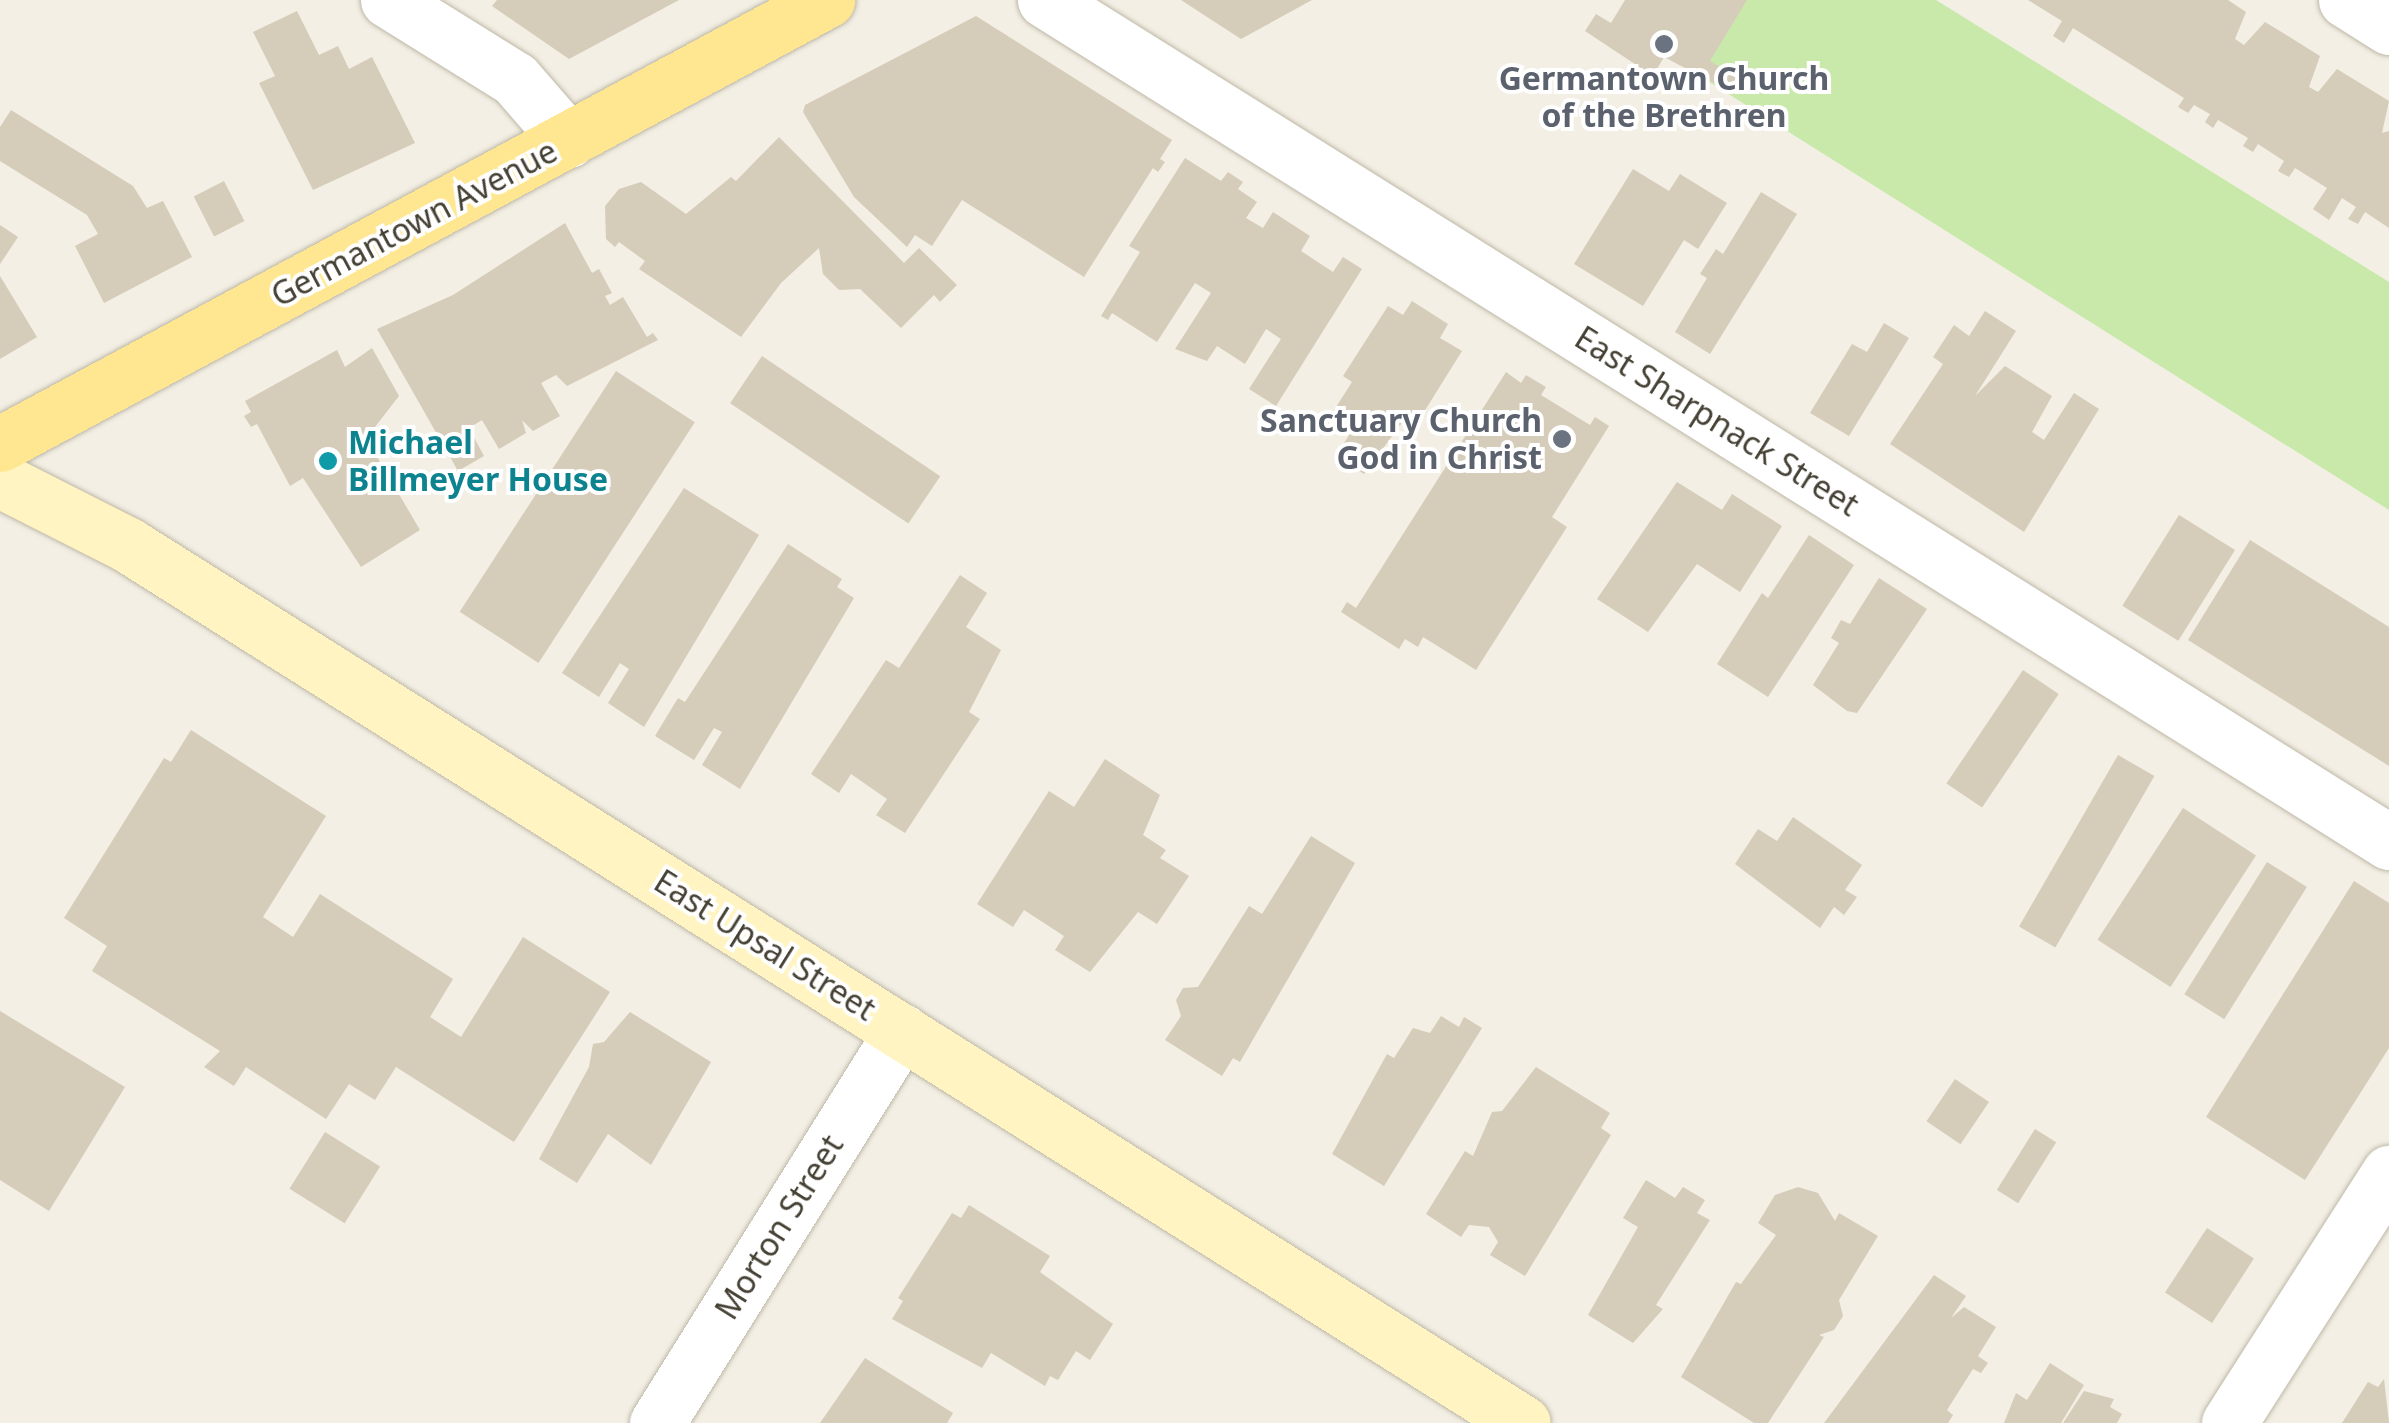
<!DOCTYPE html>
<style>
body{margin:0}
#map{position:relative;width:2389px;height:1423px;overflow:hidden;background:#f3efe4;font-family:"Noto Sans",sans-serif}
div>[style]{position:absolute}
.green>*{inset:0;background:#c9e9ab}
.building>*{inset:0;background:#d5ccb9;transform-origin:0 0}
.roads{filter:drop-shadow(0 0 2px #beb8a7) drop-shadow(0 0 2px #beb8a7)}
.street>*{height:55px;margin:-27.5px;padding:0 27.5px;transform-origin:27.5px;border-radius:27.5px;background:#fff}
.secondary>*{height:55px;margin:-27.5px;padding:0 27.5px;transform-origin:27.5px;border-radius:27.5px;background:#fff4c2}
.primary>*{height:55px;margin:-27.5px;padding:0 27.5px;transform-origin:27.5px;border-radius:27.5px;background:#ffe791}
.dots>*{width:28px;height:28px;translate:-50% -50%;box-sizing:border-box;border:5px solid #fff;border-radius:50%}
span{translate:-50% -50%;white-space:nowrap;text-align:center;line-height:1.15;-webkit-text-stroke:8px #fff;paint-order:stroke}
.worship-label{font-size:32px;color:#5b616d;font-weight:700}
.right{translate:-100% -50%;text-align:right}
.street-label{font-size:32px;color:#454034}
.culture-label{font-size:32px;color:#0d838f;font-weight:700}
.left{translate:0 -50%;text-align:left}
</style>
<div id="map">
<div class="green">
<div style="clip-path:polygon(1745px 0,1936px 0,2389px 282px,2389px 510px,1700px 76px)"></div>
</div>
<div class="building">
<div style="clip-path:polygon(497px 0,679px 0,569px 59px,492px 6px)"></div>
<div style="clip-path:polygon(1181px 0,1312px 0,1241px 39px)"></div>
<div style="clip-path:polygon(1625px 0,1747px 0,1710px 61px,1737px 77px,1729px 91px,1664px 57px,1653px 76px,1585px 31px,1596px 14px,1611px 23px)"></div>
<div style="clip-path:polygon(2028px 0,2228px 0,2246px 12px,2235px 39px,2244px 45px,2265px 22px,2288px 36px,2320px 56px,2309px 87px,2318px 92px,2337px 69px,2389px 101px,2382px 133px,2389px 131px,2389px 228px,2365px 212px,2358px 224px,2348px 219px,2356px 207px,2342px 198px,2329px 220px,2313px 209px,2327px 188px,2295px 168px,2289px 177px,2278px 171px,2284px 161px,2258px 144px,2253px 152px,2243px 146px,2248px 138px,2218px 120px,2213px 128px,2205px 122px,2210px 114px,2194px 105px,2188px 113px,2178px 107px,2184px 98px,2073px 28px,2064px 43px,2053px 36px,2062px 21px)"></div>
<div style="clip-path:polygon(297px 11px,319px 55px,338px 46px,349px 69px,372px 57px,415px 143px,313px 190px,259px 83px,275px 76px,253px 32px)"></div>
<div style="clip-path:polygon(976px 16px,1172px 140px,1160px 159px,1165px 162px,1158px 172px,1153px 168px,1084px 277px,962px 200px,932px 246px,915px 235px,907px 247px,854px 197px,803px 112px,805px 105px)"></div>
<div style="clip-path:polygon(11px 110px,133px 186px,147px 208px,163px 201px,192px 257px,104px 303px,75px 246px,98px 234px,87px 215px,0 161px,0 127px)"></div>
<div style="clip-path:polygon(779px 137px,904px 263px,919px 248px,957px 285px,940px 302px,934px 295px,901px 328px,860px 289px,839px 290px,823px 274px,819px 248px,781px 283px,741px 337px,639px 269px,645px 261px,619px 242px,615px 247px,606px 239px,605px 206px,619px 189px,641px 182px,686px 214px,731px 177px,736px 181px)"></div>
<div style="clip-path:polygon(1185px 158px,1221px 181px,1228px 172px,1243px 182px,1238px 189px,1257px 202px,1246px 218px,1263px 228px,1273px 212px,1310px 236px,1301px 251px,1333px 272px,1343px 257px,1362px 269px,1276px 406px,1249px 389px,1281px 339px,1266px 329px,1245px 364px,1217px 346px,1207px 361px,1175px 349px,1211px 293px,1195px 283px,1157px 342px,1112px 313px,1108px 320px,1101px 316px,1140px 252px,1129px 246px)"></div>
<div style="clip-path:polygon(1633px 169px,1669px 191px,1680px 174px,1727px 203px,1698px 249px,1684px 240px,1643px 306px,1574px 264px)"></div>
<div style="left:224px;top:181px;width:45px;height:34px;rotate:63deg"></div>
<div style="clip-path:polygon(1761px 192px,1797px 214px,1710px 354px,1675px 332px,1707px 278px,1700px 274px,1716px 249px,1723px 254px)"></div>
<div style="clip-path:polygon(565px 223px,592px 273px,599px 269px,612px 293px,605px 296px,610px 305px,623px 297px,647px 337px,653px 333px,658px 340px,567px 386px,556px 375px,541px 383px,560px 416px,533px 431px,522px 420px,526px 433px,499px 449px,482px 420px,469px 428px,484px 456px,458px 471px,377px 329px,453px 295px)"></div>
<div style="clip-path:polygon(0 225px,18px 237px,0 264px)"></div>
<div style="clip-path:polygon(0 276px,37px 337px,0 359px)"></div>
<div style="clip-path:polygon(1412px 301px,1448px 324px,1440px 338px,1462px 351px,1417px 423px,1407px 416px,1364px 474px,1336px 456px,1351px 432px,1329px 418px,1352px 382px,1343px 376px,1388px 306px,1403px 315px)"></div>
<div style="clip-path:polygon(1985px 311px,2016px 331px,1975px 396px,2005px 366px,2052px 396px,2032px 432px,2044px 440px,2074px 393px,2099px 409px,2024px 532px,1890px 444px,1943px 364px,1933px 357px,1954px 325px,1969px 336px)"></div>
<div style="clip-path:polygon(1884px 323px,1909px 338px,1849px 436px,1810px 413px,1852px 344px,1867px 352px)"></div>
<div style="clip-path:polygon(372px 348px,399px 396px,375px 427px,380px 437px,369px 443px,420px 530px,361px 567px,303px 478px,290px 486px,257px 424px,251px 427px,244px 416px,251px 412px,245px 401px,337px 350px,345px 367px)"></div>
<div style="left:762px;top:356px;width:215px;height:57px;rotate:34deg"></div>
<div style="left:616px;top:371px;width:94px;height:287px;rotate:33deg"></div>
<div style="clip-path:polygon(1506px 372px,1521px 383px,1526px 375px,1546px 387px,1541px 395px,1590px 425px,1595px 417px,1609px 426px,1552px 517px,1567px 527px,1476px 670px,1423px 637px,1418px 647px,1405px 639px,1399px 649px,1341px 612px,1347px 602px,1356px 608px)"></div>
<div style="clip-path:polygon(1677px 482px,1722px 510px,1732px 494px,1782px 526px,1740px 592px,1697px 564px,1648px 632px,1597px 599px)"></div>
<div style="clip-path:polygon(684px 488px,759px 535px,644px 727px,608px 703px,629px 669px,620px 663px,599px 697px,562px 673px)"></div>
<div style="left:2179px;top:515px;width:66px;height:107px;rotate:32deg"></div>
<div style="clip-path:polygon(1809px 535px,1854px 565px,1768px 697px,1717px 664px,1762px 593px,1768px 598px)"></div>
<div style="clip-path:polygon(2250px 540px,2389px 627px,2389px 766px,2188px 640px)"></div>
<div style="clip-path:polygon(788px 544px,842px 579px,837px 587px,854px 598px,740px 789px,702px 765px,722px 732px,714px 728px,694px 760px,655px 736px,678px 698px,685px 702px)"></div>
<div style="clip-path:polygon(960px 575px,987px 593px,966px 627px,1001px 650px,969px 712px,980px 719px,905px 833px,876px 815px,887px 799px,851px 774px,839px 793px,811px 774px,886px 660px,899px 668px)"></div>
<div style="clip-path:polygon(1879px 578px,1927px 609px,1857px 713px,1847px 711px,1813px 685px,1839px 643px,1831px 638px,1841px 620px,1850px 624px)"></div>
<div style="left:2023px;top:670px;width:43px;height:137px;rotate:34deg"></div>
<div style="clip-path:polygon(191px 730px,326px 816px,263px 917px,293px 937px,320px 894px,453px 979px,430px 1017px,461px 1037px,523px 937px,610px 992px,514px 1142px,396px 1067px,375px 1100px,349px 1084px,326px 1119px,246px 1067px,234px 1086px,204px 1067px,220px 1051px,92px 971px,107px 946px,64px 918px,164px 758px,171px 762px)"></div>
<div style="left:2118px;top:755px;width:42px;height:198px;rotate:30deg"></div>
<div style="clip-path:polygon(1105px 759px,1160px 795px,1143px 835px,1166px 850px,1160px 858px,1189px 876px,1157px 924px,1138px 912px,1090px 972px,1055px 950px,1064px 936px,1024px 910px,1013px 927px,977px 904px,1049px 791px,1074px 807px)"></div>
<div style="left:2183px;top:808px;width:87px;height:157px;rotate:33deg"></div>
<div style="clip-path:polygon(1793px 817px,1862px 865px,1845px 890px,1857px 897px,1844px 915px,1834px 907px,1820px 928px,1735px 864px,1758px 829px,1777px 841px)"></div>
<div style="clip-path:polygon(1311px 836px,1355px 863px,1240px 1062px,1233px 1058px,1222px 1076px,1165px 1040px,1181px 1016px,1176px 1000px,1183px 988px,1198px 987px,1249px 906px,1262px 914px)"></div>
<div style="left:2267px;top:862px;width:47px;height:156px;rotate:32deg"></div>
<div style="clip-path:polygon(2354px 881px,2389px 903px,2389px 1048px,2305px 1180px,2206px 1117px)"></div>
<div style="clip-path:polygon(0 1011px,125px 1087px,49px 1211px,0 1180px)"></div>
<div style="clip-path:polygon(630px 1012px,711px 1062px,651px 1165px,608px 1134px,577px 1183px,539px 1159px,589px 1067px,593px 1044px,604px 1042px)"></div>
<div style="clip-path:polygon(1441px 1016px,1459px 1027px,1464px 1017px,1482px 1028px,1384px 1186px,1332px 1154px,1387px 1054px,1394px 1058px,1413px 1028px,1430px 1033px)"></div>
<div style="clip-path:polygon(1536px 1067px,1610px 1113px,1601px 1128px,1611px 1135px,1525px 1276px,1490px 1255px,1498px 1242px,1489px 1227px,1469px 1225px,1461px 1237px,1426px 1214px,1465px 1151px,1473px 1156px,1492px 1112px,1502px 1111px)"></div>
<div style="left:1955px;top:1079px;width:41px;height:51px;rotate:34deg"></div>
<div style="left:2035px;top:1129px;width:25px;height:72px;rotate:32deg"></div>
<div style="left:325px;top:1132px;width:65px;height:67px;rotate:32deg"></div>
<div style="clip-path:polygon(1646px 1180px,1675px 1198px,1683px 1187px,1705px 1200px,1697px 1213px,1710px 1220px,1656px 1305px,1663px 1309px,1633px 1343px,1588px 1315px,1638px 1227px,1623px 1218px)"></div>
<div style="clip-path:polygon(1798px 1187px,1818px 1193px,1835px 1221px,1839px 1213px,1878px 1236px,1839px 1300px,1843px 1316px,1834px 1330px,1819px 1335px,1824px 1337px,1768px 1423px,1754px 1423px,1681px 1377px,1736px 1282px,1741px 1284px,1776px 1235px,1758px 1223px,1775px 1195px)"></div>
<div style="clip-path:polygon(969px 1205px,1050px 1256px,1040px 1272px,1113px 1324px,1090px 1360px,1076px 1351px,1058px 1380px,1050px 1376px,1045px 1386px,991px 1353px,982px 1368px,892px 1319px,903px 1301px,898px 1298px,952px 1213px,961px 1218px)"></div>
<div style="left:2207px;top:1228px;width:56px;height:77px;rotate:33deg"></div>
<div style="clip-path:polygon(1934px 1275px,1966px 1296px,1951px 1318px,1964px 1307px,1996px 1327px,1978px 1356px,1988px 1363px,1981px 1373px,1973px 1369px,1947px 1410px,1953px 1415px,1948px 1423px,1824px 1423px)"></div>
<div style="clip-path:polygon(865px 1358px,953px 1413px,947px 1423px,820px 1423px)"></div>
<div style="clip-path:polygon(2050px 1363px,2084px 1385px,2061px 1423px,2004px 1423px,2016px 1393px,2027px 1400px)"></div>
<div style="clip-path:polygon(2384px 1379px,2389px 1423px,2342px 1423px,2368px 1382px,2378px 1387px)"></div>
<div style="clip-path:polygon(2084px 1391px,2114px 1399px,2110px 1407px,2122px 1414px,2117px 1423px,2063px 1423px)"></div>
</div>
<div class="roads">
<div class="street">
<div style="left:388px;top:0;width:150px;rotate:31.9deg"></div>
<div style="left:515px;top:79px;width:81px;rotate:49deg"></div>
<div style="left:1045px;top:0;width:1586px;rotate:32.07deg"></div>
<div style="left:2346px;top:0;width:51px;rotate:32.1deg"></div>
<div style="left:657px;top:1423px;width:462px;rotate:-58deg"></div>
<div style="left:2229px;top:1423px;width:297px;rotate:-57.4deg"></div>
</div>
<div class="secondary">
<div style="left:0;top:480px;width:144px;rotate:26.9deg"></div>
<div style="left:128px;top:545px;width:1648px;rotate:32.19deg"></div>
</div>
<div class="primary">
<div style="left:0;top:444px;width:939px;rotate:-28.23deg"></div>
</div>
</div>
<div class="dots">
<div style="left:1664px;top:44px;background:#6b7280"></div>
<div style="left:1562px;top:439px;background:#6b7280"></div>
<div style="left:328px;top:461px;background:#0f9aa8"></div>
</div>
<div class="worship-label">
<span style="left:1664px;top:97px">Germantown Church<br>of the Brethren</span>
<span class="right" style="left:1542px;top:439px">Sanctuary Church<br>God in Christ</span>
</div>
<div class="street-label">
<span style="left:414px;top:223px;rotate:-28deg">Germantown Avenue</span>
<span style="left:1717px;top:421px;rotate:32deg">East Sharpnack Street</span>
<span style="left:765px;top:945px;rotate:32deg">East Upsal Street</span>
<span style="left:779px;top:1227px;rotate:-58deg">Morton Street</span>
</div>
<div class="culture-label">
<span class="left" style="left:348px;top:461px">Michael<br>Billmeyer House</span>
</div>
</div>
